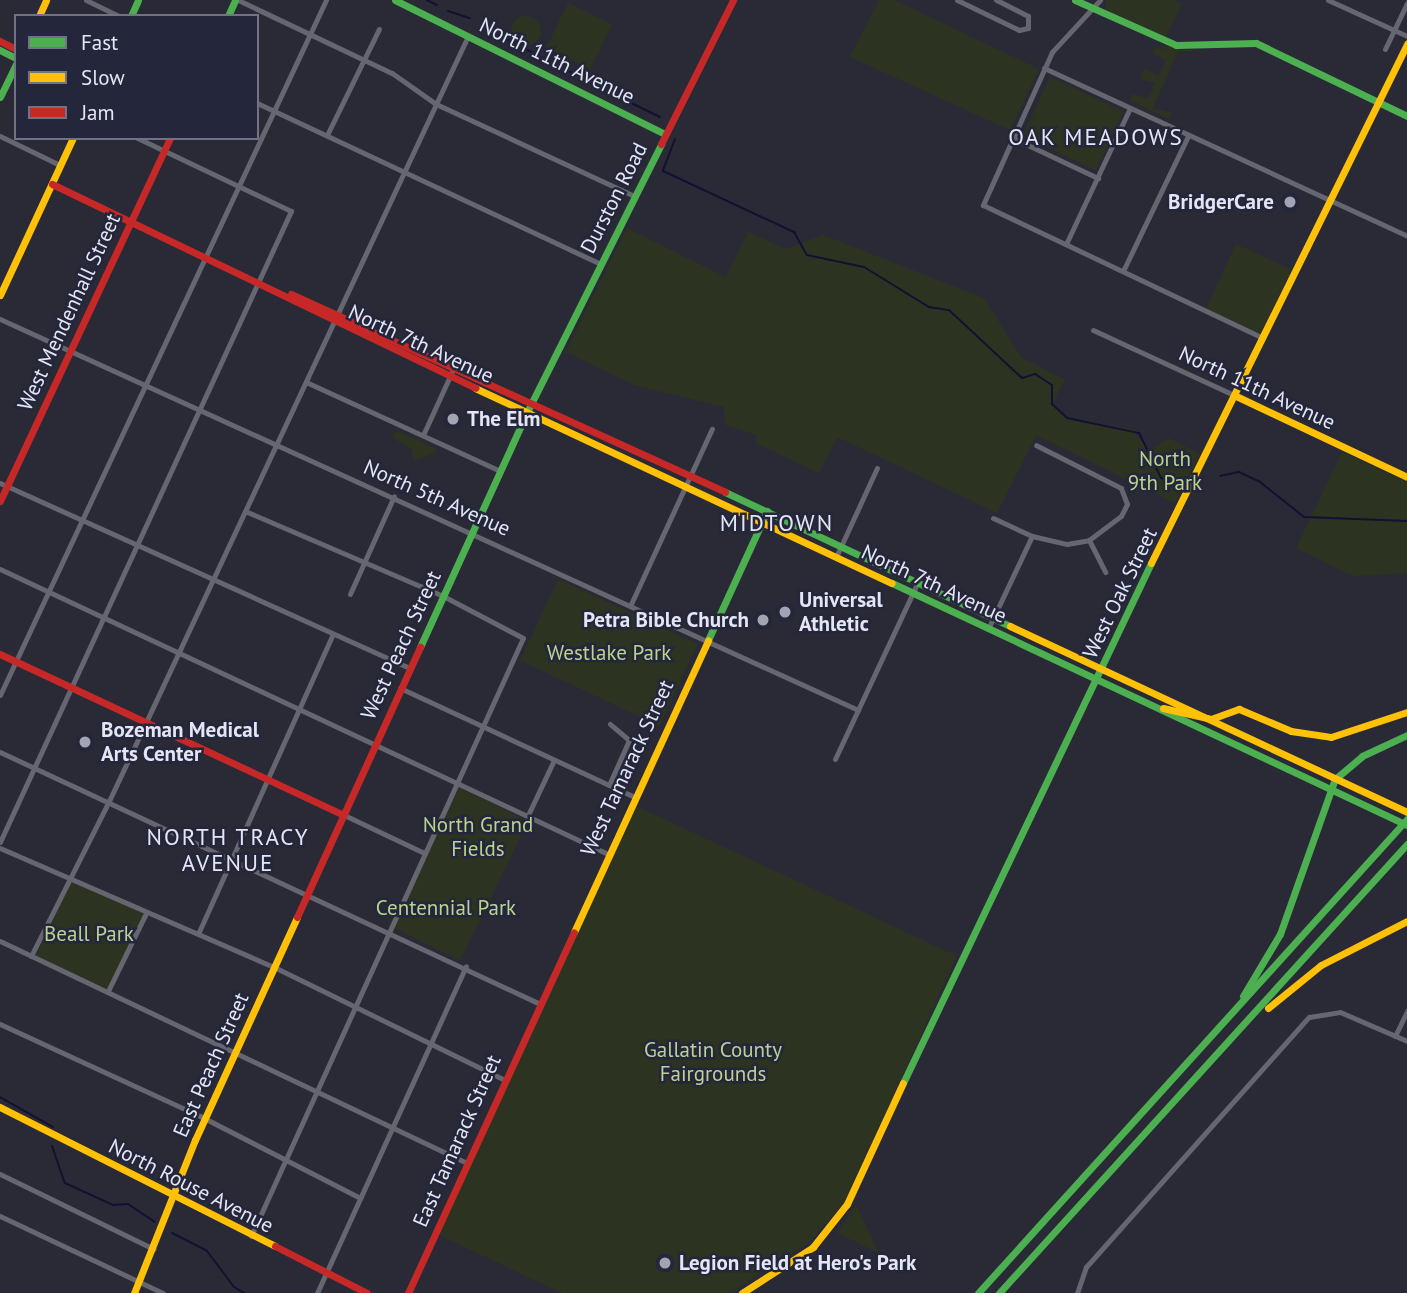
<!DOCTYPE html>
<style>
body{margin:0}
#map{position:relative;width:1407px;height:1293px;overflow:hidden;background:#292a36;font-family:"PT Sans",sans-serif}
div>[style]{position:absolute}
.green>*{inset:0;background:#2c3421;transform-origin:0 0}
.round{border-radius:50%}
.stream>*{height:2px;margin:-1px;padding:0 1px;transform-origin:1px;border-radius:1px;background:#121131}
.street>*{height:5px;margin:-2.5px;padding:0 2.5px;transform-origin:2.5px;border-radius:2.5px;background:#656670}
.fast>*{height:7px;margin:-3.5px;padding:0 3.5px;transform-origin:3.5px;border-radius:3.5px;background:#4caf50}
.slow>*{height:7px;margin:-3.5px;padding:0 3.5px;transform-origin:3.5px;border-radius:3.5px;background:#ffc107}
.jam>*{height:7px;margin:-3.5px;padding:0 3.5px;transform-origin:3.5px;border-radius:3.5px;background:#c62828}
.dots>*{width:19px;height:19px;translate:-50% -50%;box-sizing:border-box;border:4px solid #24263b;border-radius:50%}
span{translate:-50% -50%;white-space:nowrap;text-align:center;line-height:1.15;-webkit-text-stroke:5px #24263b;paint-order:stroke}
.street-label{font-size:21px;color:#e4e6f4}
.poi-label{font-size:21px;color:#e4e6f4;font-weight:700}
.right{translate:-100% -50%;text-align:right}
.left{translate:0 -50%;text-align:left}
.park-label{font-size:21px;color:#bad38f}
.neighbourhood-label{font-size:23px;color:#e4e6f4;letter-spacing:2px}
.legend{position:absolute;left:14px;top:14px;width:245px;height:126px;box-sizing:border-box;background:#24263b;border:2px solid #717385;margin:0;padding:9px 12px;list-style:none;font-size:21px;color:#e4e6f4}
.legend li{display:flex;align-items:center;gap:14px;height:35px}
.legend b{width:35px;border:2px solid #717385}
</style>
<div id="map">
<div class="green">
<div style="clip-path:polygon(879px 0,894px 0,1039px 69px,1010px 130px,850px 57px)"></div>
<div style="clip-path:polygon(1106px 0,1174px 0,1182px 4px,1166px 37px,1106px 11px)"></div>
<div style="left:568px;top:3px;width:49px;height:50px;rotate:26deg"></div>
<div class="round" style="left:511px;top:16px;width:30px;height:30px"></div>
<div style="clip-path:polygon(1156px 45px,1203px 51px,1178px 52px,1153px 108px,1172px 113px,1169px 119px,1129px 100px,1133px 94px,1148px 99px,1155px 83px,1140px 79px,1145px 68px,1158px 76px,1166px 61px,1152px 53px,1155px 47px,1168px 51px)"></div>
<div style="left:1050px;top:77px;width:81px;height:65px;rotate:25deg"></div>
<div style="clip-path:polygon(627px 228px,726px 277px,748px 232px,786px 249px,823px 235px,984px 298px,1021px 357px,1065px 380px,1052px 404px,1067px 418px,1131px 429px,1149px 451px,1168px 438px,1200px 454px,1175px 503px,1036px 435px,997px 513px,837px 437px,819px 473px,755px 443px,756px 435px,725px 425px,724px 407px,634px 385px,566px 352px)"></div>
<div style="left:1236px;top:244px;width:61px;height:72px;rotate:25deg"></div>
<div style="clip-path:polygon(396px 430px,437px 449px,435px 453px,414px 461px,411px 448px,392px 438px)"></div>
<div style="clip-path:polygon(1342px 452px,1407px 482px,1407px 573px,1353px 576px,1296px 548px)"></div>
<div style="left:558px;top:579px;width:154px;height:90px;rotate:25deg"></div>
<div style="left:458px;top:787px;width:78px;height:155px;rotate:26deg"></div>
<div style="clip-path:polygon(634px 805px,957px 956px,845px 1201px,811px 1241px,730px 1293px,562px 1293px,439px 1235px)"></div>
<div style="left:70px;top:879px;width:83px;height:86px;rotate:24deg"></div>
<div style="clip-path:polygon(856px 1205px,879px 1253px,837px 1233px)"></div>
</div>
<div class="stream">
<div style="left:427px;top:0;width:11px;rotate:27deg"></div>
<div style="left:448px;top:11px;width:23px;rotate:18deg"></div>
<div style="left:490px;top:31px;width:130px;rotate:27deg"></div>
<div style="left:615px;top:95px;width:50px;rotate:26.1deg"></div>
<div style="left:675px;top:139px;width:34px;rotate:111deg"></div>
<div style="left:663px;top:171px;width:145px;rotate:25deg"></div>
<div style="left:794px;top:232px;width:26px;rotate:61deg"></div>
<div style="left:807px;top:255px;width:58px;rotate:11.9deg"></div>
<div style="left:864px;top:267px;width:76px;rotate:31.6deg"></div>
<div style="left:929px;top:307px;width:20px;rotate:9deg"></div>
<div style="left:949px;top:310px;width:100px;rotate:43deg"></div>
<div style="left:1022px;top:378px;width:14px;rotate:-17deg"></div>
<div style="left:1035px;top:374px;width:20px;rotate:33deg"></div>
<div style="left:1052px;top:385px;width:19px;rotate:90deg"></div>
<div style="left:1052px;top:404px;width:21px;rotate:43deg"></div>
<div style="left:1067px;top:418px;width:74px;rotate:11.8deg"></div>
<div style="left:1139px;top:433px;width:50px;rotate:63.9deg"></div>
<div style="left:1161px;top:478px;width:15px;rotate:20deg"></div>
<div style="left:1220px;top:476px;width:19px;rotate:-12deg"></div>
<div style="left:1239px;top:472px;width:23px;rotate:25deg"></div>
<div style="left:1260px;top:482px;width:56px;rotate:38.5deg"></div>
<div style="left:1304px;top:517px;width:103px;rotate:2.2deg"></div>
<div style="left:0;top:1097px;width:61px;rotate:29.5deg"></div>
<div style="left:52px;top:1146px;width:39px;rotate:71deg"></div>
<div style="left:65px;top:1183px;width:53px;rotate:24.6deg"></div>
<div style="left:113px;top:1205px;width:15px;rotate:-4deg"></div>
<div style="left:128px;top:1204px;width:32px;rotate:34deg"></div>
<div style="left:172px;top:1233px;width:39px;rotate:27deg"></div>
<div style="left:207px;top:1251px;width:45px;rotate:53.1deg"></div>
<div style="left:234px;top:1287px;width:12px;rotate:31deg"></div>
</div>
<div class="street">
<div style="left:86px;top:0;width:37px;rotate:26deg"></div>
<div style="left:238px;top:0;width:170px;rotate:25.4deg"></div>
<div style="left:392px;top:73px;width:54px;rotate:35.2deg"></div>
<div style="left:436px;top:104px;width:218px;rotate:24.9deg"></div>
<div style="left:957px;top:0;width:69px;rotate:25.8deg"></div>
<div style="left:1019px;top:30px;width:9px;rotate:-13deg"></div>
<div style="left:1028px;top:28px;width:12px;rotate:-90deg"></div>
<div style="left:1028px;top:16px;width:36px;rotate:-153deg"></div>
<div style="left:1100px;top:0;width:71px;rotate:132.7deg"></div>
<div style="left:1052px;top:52px;width:168px;rotate:114.3deg"></div>
<div style="left:983px;top:205px;width:310px;rotate:25.4deg"></div>
<div style="left:1328px;top:0;width:87px;rotate:24.5deg"></div>
<div style="left:1385px;top:49px;width:51px;rotate:-64.4deg"></div>
<div style="left:1044px;top:68px;width:400px;rotate:24.8deg"></div>
<div style="left:257px;top:103px;width:379px;rotate:25.1deg"></div>
<div style="left:327px;top:135px;width:118px;rotate:-63.9deg"></div>
<div style="left:0;top:136px;width:67px;rotate:25.8deg"></div>
<div style="left:1015px;top:139px;width:92px;rotate:25.2deg"></div>
<div style="left:1066px;top:244px;width:150px;rotate:-64.8deg"></div>
<div style="left:1123px;top:271px;width:150px;rotate:-64.3deg"></div>
<div style="left:0;top:319px;width:943px;rotate:24.5deg"></div>
<div style="left:1093px;top:330px;width:157px;rotate:24.8deg"></div>
<div style="left:306px;top:382px;width:213px;rotate:24.6deg"></div>
<div style="left:423px;top:435px;width:77px;rotate:-65.4deg"></div>
<div style="left:0;top:483px;width:450px;rotate:24.3deg"></div>
<div style="left:245px;top:511px;width:215px;rotate:23.2deg"></div>
<div style="left:443px;top:596px;width:90px;rotate:27.7deg"></div>
<div style="left:523px;top:638px;width:657px;rotate:114.46deg"></div>
<div style="left:993px;top:518px;width:43px;rotate:24.8deg"></div>
<div style="left:1032px;top:536px;width:36px;rotate:13deg"></div>
<div style="left:1067px;top:544px;width:22px;rotate:-10deg"></div>
<div style="left:1089px;top:540px;width:40px;rotate:-37deg"></div>
<div style="left:1121px;top:516px;width:13px;rotate:-63deg"></div>
<div style="left:1127px;top:504px;width:17px;rotate:-111deg"></div>
<div style="left:1121px;top:488px;width:95px;rotate:-153.2deg"></div>
<div style="left:1089px;top:540px;width:36px;rotate:63deg"></div>
<div style="left:836px;top:557px;width:98px;rotate:-65.3deg"></div>
<div style="left:0;top:569px;width:669px;rotate:25.11deg"></div>
<div style="left:350px;top:594px;width:107px;rotate:-65.8deg"></div>
<div style="left:631px;top:604px;width:193px;rotate:-65.2deg"></div>
<div style="left:988px;top:629px;width:103px;rotate:-64.7deg"></div>
<div style="left:400px;top:688px;width:257px;rotate:24.9deg"></div>
<div style="left:0;top:695px;width:768px;rotate:-64.87deg"></div>
<div style="left:0;top:752px;width:594px;rotate:25.01deg"></div>
<div style="left:835px;top:759px;width:195px;rotate:-64.9deg"></div>
<div style="left:609px;top:785px;width:49px;rotate:-66deg"></div>
<div style="left:629px;top:740px;width:25px;rotate:-140deg"></div>
<div style="left:342px;top:814px;width:91px;rotate:25.4deg"></div>
<div style="left:528px;top:815px;width:61px;rotate:-64.7deg"></div>
<div style="left:0;top:842px;width:695px;rotate:-65.24deg"></div>
<div style="left:291px;top:211px;width:170px;rotate:-154.6deg"></div>
<div style="left:0;top:848px;width:299px;rotate:23.5deg"></div>
<div style="left:274px;top:967px;width:257px;rotate:26.1deg"></div>
<div style="left:198px;top:934px;width:329px;rotate:-65.8deg"></div>
<div style="left:0;top:941px;width:517px;rotate:25.43deg"></div>
<div style="left:31px;top:956px;width:174px;rotate:-63.3deg"></div>
<div style="left:109px;top:801px;width:845px;rotate:-64.86deg"></div>
<div style="left:108px;top:991px;width:87px;rotate:-64deg"></div>
<div style="left:0;top:1024px;width:220px;rotate:24.7deg"></div>
<div style="left:200px;top:1116px;width:180px;rotate:27.1deg"></div>
<div style="left:1395px;top:1036px;width:28px;rotate:-64deg"></div>
<div style="left:0;top:1174px;width:171px;rotate:26deg"></div>
<div style="left:0;top:1216px;width:180px;rotate:25.3deg"></div>
<div style="left:317px;top:1293px;width:359px;rotate:-65.5deg"></div>
<div style="left:1077px;top:1293px;width:28px;rotate:-71deg"></div>
<div style="left:1086px;top:1267px;width:335px;rotate:-48.3deg"></div>
<div style="left:1309px;top:1017px;width:31px;rotate:-9deg"></div>
<div style="left:1340px;top:1012px;width:73px;rotate:23.4deg"></div>
</div>
<div class="fast">
<div style="left:395px;top:0;width:301px;rotate:26.4deg"></div>
<div style="left:1075px;top:0;width:111px;rotate:24deg"></div>
<div style="left:1176px;top:45px;width:80px;rotate:-1.4deg"></div>
<div style="left:1256px;top:43px;width:168px;rotate:25.8deg"></div>
<div style="left:131px;top:16px;width:17px;rotate:-66deg"></div>
<div style="left:228px;top:16px;width:17px;rotate:-66deg"></div>
<div style="left:0;top:50px;width:18px;rotate:27deg"></div>
<div style="left:0;top:97px;width:37px;rotate:-64deg"></div>
<div style="left:725px;top:492px;width:315px;rotate:25.2deg"></div>
<div style="left:892px;top:583px;width:569px;rotate:25.17deg"></div>
<div style="left:708px;top:640px;width:142px;rotate:-65.4deg"></div>
<div style="left:420px;top:647px;width:258px;rotate:-65.5deg"></div>
<div style="left:527px;top:412px;width:300px;rotate:-63.4deg"></div>
<div style="left:1243px;top:996px;width:72px;rotate:-59.2deg"></div>
<div style="left:1280px;top:934px;width:164px;rotate:-70.5deg"></div>
<div style="left:1335px;top:779px;width:35px;rotate:-40deg"></div>
<div style="left:1362px;top:756px;width:50px;rotate:-25deg"></div>
<div style="left:903px;top:1083px;width:576px;rotate:-64.5deg"></div>
<div style="left:978px;top:1293px;width:639px;rotate:-47.85deg"></div>
<div style="left:999px;top:1293px;width:607px;rotate:-47.74deg"></div>
</div>
<div class="slow">
<div style="left:39px;top:16px;width:17px;rotate:-66deg"></div>
<div style="left:0;top:295px;width:173px;rotate:-65.1deg"></div>
<div style="left:475px;top:388px;width:460px;rotate:25.1deg"></div>
<div style="left:1236px;top:396px;width:189px;rotate:25.3deg"></div>
<div style="left:1151px;top:563px;width:579px;rotate:-63.74deg"></div>
<div style="left:1010px;top:626px;width:438px;rotate:25.1deg"></div>
<div style="left:1163px;top:708px;width:49px;rotate:12.9deg"></div>
<div style="left:1211px;top:719px;width:30px;rotate:-20deg"></div>
<div style="left:1239px;top:709px;width:56px;rotate:22.9deg"></div>
<div style="left:1291px;top:731px;width:40px;rotate:8.5deg"></div>
<div style="left:1331px;top:737px;width:80px;rotate:-18.2deg"></div>
<div style="left:574px;top:932px;width:321px;rotate:-65.3deg"></div>
<div style="left:1268px;top:1008px;width:68px;rotate:-39.1deg"></div>
<div style="left:1321px;top:965px;width:97px;rotate:-27.1deg"></div>
<div style="left:0;top:1107px;width:308px;rotate:26.8deg"></div>
<div style="left:134px;top:1293px;width:165px;rotate:-68.3deg"></div>
<div style="left:195px;top:1140px;width:245px;rotate:-65.4deg"></div>
<div style="left:742px;top:1293px;width:85px;rotate:-32.9deg"></div>
<div style="left:813px;top:1247px;width:55px;rotate:-51.7deg"></div>
<div style="left:847px;top:1204px;width:133px;rotate:-65.2deg"></div>
</div>
<div class="jam">
<div style="left:0;top:41px;width:18px;rotate:27deg"></div>
<div style="left:661px;top:144px;width:161px;rotate:-63.4deg"></div>
<div style="left:52px;top:184px;width:470px;rotate:25.7deg"></div>
<div style="left:291px;top:294px;width:477px;rotate:24.5deg"></div>
<div style="left:0;top:501px;width:401px;rotate:-64.9deg"></div>
<div style="left:0;top:654px;width:378px;rotate:25.1deg"></div>
<div style="left:297px;top:917px;width:297px;rotate:-65.5deg"></div>
<div style="left:275px;top:1246px;width:103px;rotate:27.1deg"></div>
<div style="left:408px;top:1293px;width:397px;rotate:-65.3deg"></div>
</div>
<div class="dots">
<div style="left:1290px;top:202px;background:#a3a4b2"></div>
<div style="left:453px;top:419px;background:#a3a4b2"></div>
<div style="left:785px;top:612px;background:#a3a4b2"></div>
<div style="left:763px;top:620px;background:#a3a4b2"></div>
<div style="left:85px;top:742px;background:#a3a4b2"></div>
<div style="left:665px;top:1263px;background:#a3a4b2"></div>
</div>
<div class="street-label">
<span style="left:557px;top:61px;rotate:26deg">North 11th Avenue</span>
<span style="left:614px;top:198px;rotate:-63deg">Durston Road</span>
<span style="left:69px;top:312px;rotate:-65deg">West Mendenhall Street</span>
<span style="left:421px;top:344px;rotate:25deg">North 7th Avenue</span>
<span style="left:1257px;top:388px;rotate:25deg">North 11th Avenue</span>
<span style="left:437px;top:498px;rotate:24deg">North 5th Avenue</span>
<span style="left:934px;top:584px;rotate:25deg">North 7th Avenue</span>
<span style="left:1120px;top:593px;rotate:-64deg">West Oak Street</span>
<span style="left:401px;top:645px;rotate:-65deg">West Peach Street</span>
<span style="left:627px;top:768px;rotate:-65deg">West Tamarack Street</span>
<span style="left:211px;top:1065px;rotate:-66deg">East Peach Street</span>
<span style="left:457px;top:1141px;rotate:-66deg">East Tamarack Street</span>
<span style="left:191px;top:1186px;rotate:27deg">North Rouse Avenue</span>
</div>
<div class="poi-label">
<span class="right" style="left:1274px;top:202px">BridgerCare</span>
<span class="left" style="left:467px;top:419px">The Elm</span>
<span class="left" style="left:799px;top:612px">Universal<br>Athletic</span>
<span class="right" style="left:749px;top:620px">Petra Bible Church</span>
<span class="left" style="left:101px;top:742px">Bozeman Medical<br>Arts Center</span>
<span class="left" style="left:679px;top:1263px">Legion Field at Hero's Park</span>
</div>
<div class="park-label">
<span style="left:1165px;top:471px">North<br>9th Park</span>
<span style="left:609px;top:653px">Westlake Park</span>
<span style="left:478px;top:837px">North Grand<br>Fields</span>
<span style="left:446px;top:908px">Centennial Park</span>
<span style="left:89px;top:934px">Beall Park</span>
<span style="left:713px;top:1062px">Gallatin County<br>Fairgrounds</span>
</div>
<div class="neighbourhood-label">
<span style="left:1096px;top:137px">OAK MEADOWS</span>
<span style="left:777px;top:523px">MIDTOWN</span>
<span style="left:228px;top:850px">NORTH TRACY<br>AVENUE</span>
</div>
<ul class="legend">
<li><b style="height:9px;background:#4caf50"></b>Fast</li>
<li><b style="height:9px;background:#ffc107"></b>Slow</li>
<li><b style="height:9px;background:#c62828"></b>Jam</li>
</ul>
</div>
